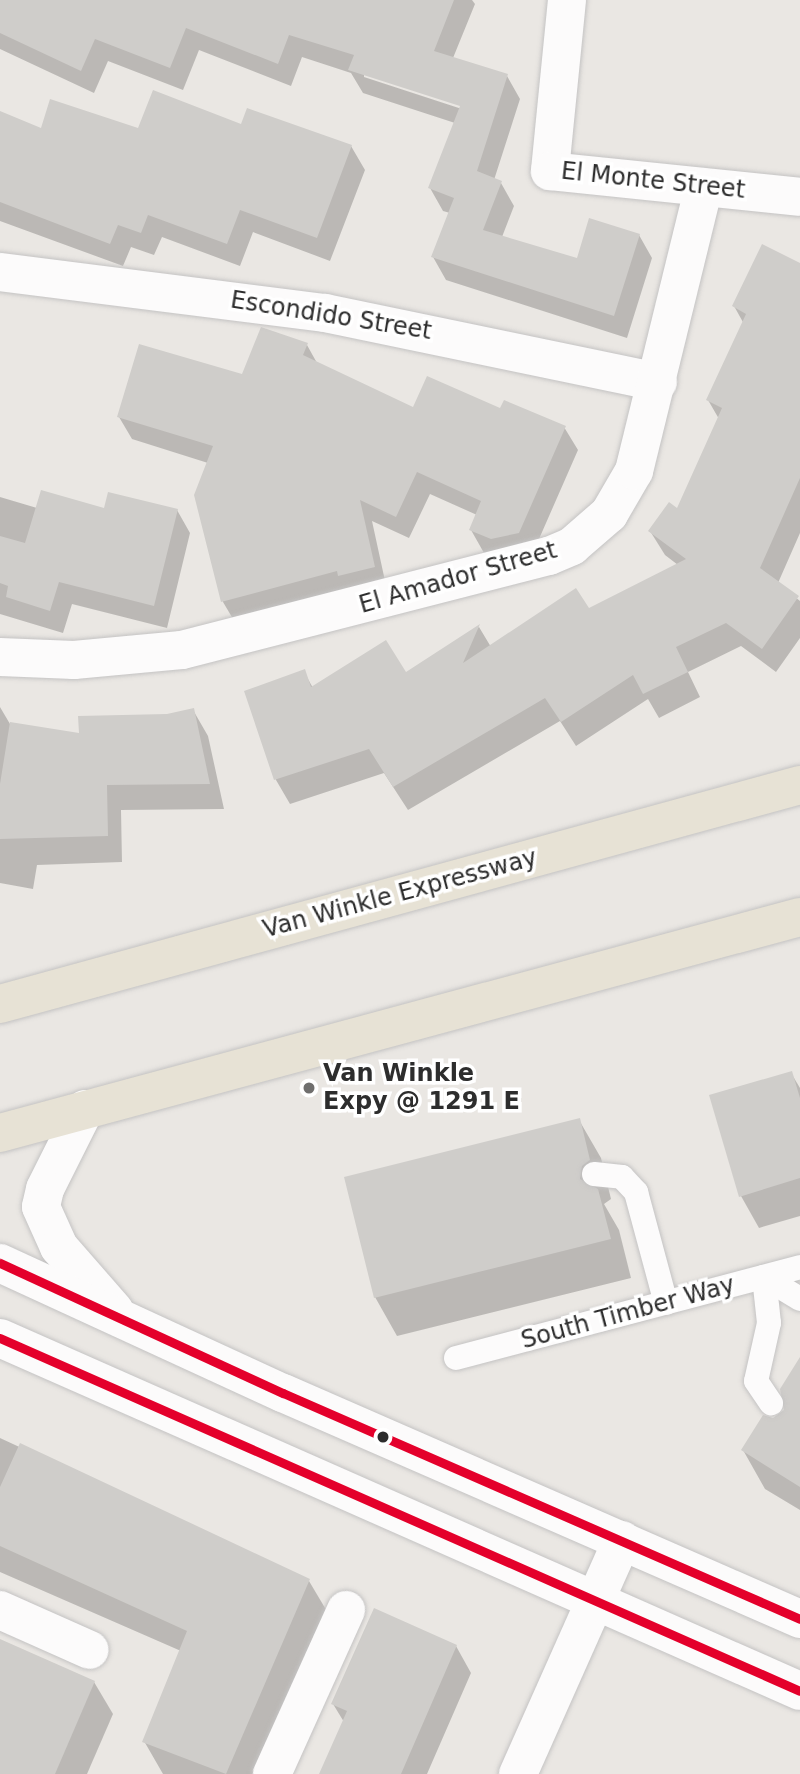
<!DOCTYPE html>
<style>
body{margin:0}
#map{position:relative;width:800px;height:1774px;overflow:hidden;background:#eae7e3;font-family:"DejaVu Sans",sans-serif}
div>[style]{position:absolute}
.shadow>*{inset:0;background:#0003}
.building>*{inset:0;background:#cfcdca}
.roads{filter:drop-shadow(0 0 2px #c4c3c3) drop-shadow(0 0 2px #c4c3c3)}
.service>*{height:24px;margin:-12px;padding:0 12px;transform-origin:12px;border-radius:12px;background:#fcfbfb}
.minor>*{height:38px;margin:-19px;padding:0 19px;transform-origin:19px;border-radius:19px;background:#fcfbfb}
.tertiary>*{height:38px;margin:-19px;padding:0 19px;transform-origin:19px;border-radius:19px;background:#fcfbfb}
.secondary>*{height:38px;margin:-19px;padding:0 19px;transform-origin:19px;border-radius:19px;background:#fcfbfb}
.primary>*{height:38px;margin:-19px;padding:0 19px;transform-origin:19px;border-radius:19px;background:#e7e2d5}
.bus-1>*{height:9px;margin:-4.5px;padding:0 4.5px;transform-origin:4.5px;border-radius:4.5px;background:#e4002b}
.dots>*{width:19px;height:19px;translate:-50% -50%;box-sizing:border-box;border:4px solid #fff;border-radius:50%}
span{translate:-50% -50%;white-space:nowrap;text-align:center;line-height:1.15;-webkit-text-stroke:7px #fff;paint-order:stroke}
.street-label{font-size:24px;color:#2d2d2d}
.poi-label{font-size:24px;color:#2d2d2d;font-weight:700}
.left{translate:0 -50%;text-align:left}
</style>
<div id="map">
<div class="shadow">
<div style="clip-path:polygon(evenodd,0 0,472px 0,475px 4px,453px 58px,507px 76px,520px 99px,494px 180px,501px 183px,514px 206px,502px 237px,578px 260px,639px 235px,652px 258px,627px 338px,446px 280px,433px 257px,450px 213px,443px 211px,430px 188px,455px 123px,363px 93px,351px 73px,302px 57px,291px 86px,199px 50px,183px 90px,108px 61px,94px 93px,0 49px,0 0,364px 74px,469px 107px,468px 111px,364px 77px,364px 74px)"></div>
<div style="clip-path:polygon(0 113px,42px 130px,242px 126px,351px 146px,365px 170px,330px 261px,253px 232px,240px 266px,162px 237px,154px 255px,131px 247px,123px 266px,0 221px)"></div>
<div style="clip-path:polygon(800px 265px,800px 533px,778px 583px,800px 601px,800px 638px,776px 672px,741px 646px,688px 672px,700px 697px,659px 718px,648px 699px,576px 746px,560px 721px,408px 810px,384px 773px,290px 804px,276px 780px,246px 692px,304px 672px,313px 688px,405px 674px,479px 627px,491px 647px,588px 610px,678px 565px,665px 555px,650px 531px,678px 511px,719px 419px,708px 400px,744px 324px,734px 306px)"></div>
<div style="clip-path:polygon(262px 329px,307px 345px,317px 363px,413px 409px,501px 411px,564px 427px,578px 450px,532px 555px,484px 553px,471px 530px,477px 515px,430px 494px,409px 538px,372px 521px,387px 590px,236px 624px,223px 602px,195px 495px,208px 463px,132px 439px,119px 417px,243px 376px)"></div>
<div style="clip-path:polygon(0 497px,37px 508px,177px 510px,190px 533px,167px 628px,72px 604px,63px 633px,0 614px)"></div>
<div style="clip-path:polygon(0 707px,10px 724px,81px 735px,193px 710px,208px 736px,224px 809px,121px 810px,122px 862px,37px 865px,33px 889px,0 883px)"></div>
<div style="clip-path:polygon(791px 1073px,800px 1088px,800px 1216px,759px 1228px,741px 1196px)"></div>
<div style="clip-path:polygon(579px 1120px,601px 1158px,611px 1199px,604px 1204px,619px 1230px,631px 1278px,397px 1336px,375px 1297px)"></div>
<div style="clip-path:polygon(800px 1361px,800px 1510px,765px 1489px,743px 1450px,786px 1411px)"></div>
<div style="clip-path:polygon(0 1438px,309px 1581px,328px 1613px,258px 1774px,163px 1774px,144px 1741px,181px 1651px,0 1572px)"></div>
<div style="clip-path:polygon(456px 1646px,471px 1673px,427px 1774px,321px 1774px,344px 1722px,333px 1704px)"></div>
<div style="clip-path:polygon(0 1648px,94px 1682px,113px 1714px,87px 1774px,0 1774px)"></div>
</div>
<div class="building">
<div style="clip-path:polygon(0 0,454px 0,434px 51px,508px 74px,477px 171px,502px 181px,483px 230px,577px 258px,589px 218px,640px 234px,614px 316px,431px 257px,454px 198px,428px 188px,460px 106px,348px 70px,354px 55px,289px 35px,278px 64px,186px 28px,170px 68px,95px 39px,81px 71px,0 33px)"></div>
<div style="clip-path:polygon(153px 90px,241px 124px,247px 108px,352px 145px,317px 238px,240px 210px,227px 244px,148px 215px,141px 233px,118px 225px,110px 244px,0 202px,0 111px,41px 128px,50px 99px,138px 128px)"></div>
<div style="clip-path:polygon(762px 244px,800px 263px,800px 478px,760px 568px,799px 596px,762px 649px,726px 623px,676px 647px,688px 672px,643px 694px,633px 675px,561px 722px,545px 698px,393px 787px,369px 749px,274px 780px,244px 691px,305px 669px,311px 687px,386px 640px,406px 672px,480px 624px,463px 663px,576px 588px,589px 608px,686px 559px,648px 531px,669px 502px,677px 508px,722px 408px,706px 400px,746px 314px,732px 306px)"></div>
<div style="clip-path:polygon(261px 327px,308px 343px,303px 355px,413px 407px,427px 376px,500px 408px,504px 400px,566px 426px,519px 533px,491px 539px,469px 530px,481px 501px,417px 472px,396px 517px,360px 500px,375px 567px,338px 576px,337px 571px,221px 602px,194px 495px,213px 446px,117px 417px,139px 344px,242px 374px)"></div>
<div style="clip-path:polygon(41px 490px,104px 508px,108px 492px,178px 509px,154px 606px,59px 582px,50px 611px,6px 597px,8px 586px,0 583px,0 536px,25px 543px)"></div>
<div style="clip-path:polygon(194px 708px,210px 784px,107px 785px,108px 836px,0 839px,0 784px,10px 722px,79px 733px,78px 716px,167px 714px)"></div>
<div style="clip-path:polygon(792px 1071px,800px 1098px,800px 1178px,739px 1197px,709px 1095px)"></div>
<div style="clip-path:polygon(580px 1118px,590px 1160px,582px 1166px,580px 1179px,598px 1189px,611px 1239px,374px 1298px,344px 1177px)"></div>
<div style="clip-path:polygon(800px 1357px,800px 1487px,741px 1450px,763px 1415px,773px 1418px,784px 1410px,780px 1389px)"></div>
<div style="clip-path:polygon(20px 1443px,310px 1579px,226px 1774px,142px 1742px,187px 1631px,0 1546px,0 1487px)"></div>
<div style="clip-path:polygon(374px 1608px,457px 1645px,401px 1774px,319px 1774px,347px 1711px,331px 1704px)"></div>
<div style="clip-path:polygon(0 1639px,95px 1681px,55px 1774px,0 1774px)"></div>
</div>
<div class="roads">
<div class="service">
<div style="left:594px;top:1174px;width:28px;rotate:6deg"></div>
<div style="left:622px;top:1177px;width:21px;rotate:47deg"></div>
<div style="left:636px;top:1192px;width:115px;rotate:74.9deg"></div>
<div style="left:764px;top:1277px;width:46px;rotate:83.8deg"></div>
<div style="left:769px;top:1323px;width:59px;rotate:102.6deg"></div>
<div style="left:756px;top:1381px;width:27px;rotate:56deg"></div>
<div style="left:764px;top:1277px;width:42px;rotate:31.4deg"></div>
<div style="left:456px;top:1358px;width:356px;rotate:-14.8deg"></div>
</div>
<div class="minor">
<div style="left:567px;top:0;width:172px;rotate:95.7deg"></div>
<div style="left:550px;top:171px;width:251px;rotate:5.9deg"></div>
<div style="left:0;top:272px;width:328px;rotate:7.2deg"></div>
<div style="left:325px;top:313px;width:340px;rotate:11.7deg"></div>
<div style="left:0;top:657px;width:74px;rotate:2.3deg"></div>
<div style="left:74px;top:660px;width:108px;rotate:-5.3deg"></div>
<div style="left:182px;top:650px;width:379px;rotate:-14.4deg"></div>
<div style="left:549px;top:556px;width:25px;rotate:-23deg"></div>
<div style="left:572px;top:546px;width:49px;rotate:-40.9deg"></div>
<div style="left:609px;top:514px;width:50px;rotate:-59.8deg"></div>
<div style="left:634px;top:471px;width:292px;rotate:-76.2deg"></div>
<div style="left:0;top:1610px;width:98px;rotate:24deg"></div>
<div style="left:272px;top:1774px;width:180px;rotate:-65.7deg"></div>
</div>
<div class="tertiary">
<div style="left:518px;top:1774px;width:256px;rotate:-66deg"></div>
</div>
<div class="secondary">
<div style="left:85px;top:1109px;width:89px;rotate:116.6deg"></div>
<div style="left:45px;top:1189px;width:18px;rotate:103deg"></div>
<div style="left:41px;top:1207px;width:44px;rotate:65.8deg"></div>
<div style="left:59px;top:1247px;width:84px;rotate:48.9deg"></div>
<div style="left:0;top:1263px;width:311px;rotate:24.7deg"></div>
<div style="left:283px;top:1393px;width:564px;rotate:23.61deg"></div>
<div style="left:0;top:1338px;width:874px;rotate:23.81deg"></div>
</div>
<div class="primary">
<div style="left:0;top:1004px;width:829px;rotate:-15.31deg"></div>
<div style="left:0;top:1133px;width:829px;rotate:-15.11deg"></div>
</div>
</div>
<div class="bus-1">
<div style="left:0;top:1263px;width:311px;rotate:24.7deg"></div>
<div style="left:283px;top:1393px;width:564px;rotate:23.61deg"></div>
<div style="left:0;top:1338px;width:874px;rotate:23.81deg"></div>
</div>
<div class="dots">
<div style="left:309px;top:1088px;background:#6f6e6d"></div>
<div style="left:383px;top:1437px;background:#2d2d2d"></div>
</div>
<div class="street-label">
<span style="left:653px;top:181px;rotate:6deg">El Monte Street</span>
<span style="left:331px;top:316px;rotate:9deg">Escondido Street</span>
<span style="left:458px;top:578px;rotate:-16deg">El Amador Street</span>
<span style="left:400px;top:894px;rotate:-15deg">Van Winkle Expressway</span>
<span style="left:628px;top:1313px;rotate:-15deg">South Timber Way</span>
</div>
<div class="poi-label">
<span class="left" style="left:323px;top:1088px">Van Winkle<br>Expy @ 1291 E</span>
</div>
</div>
